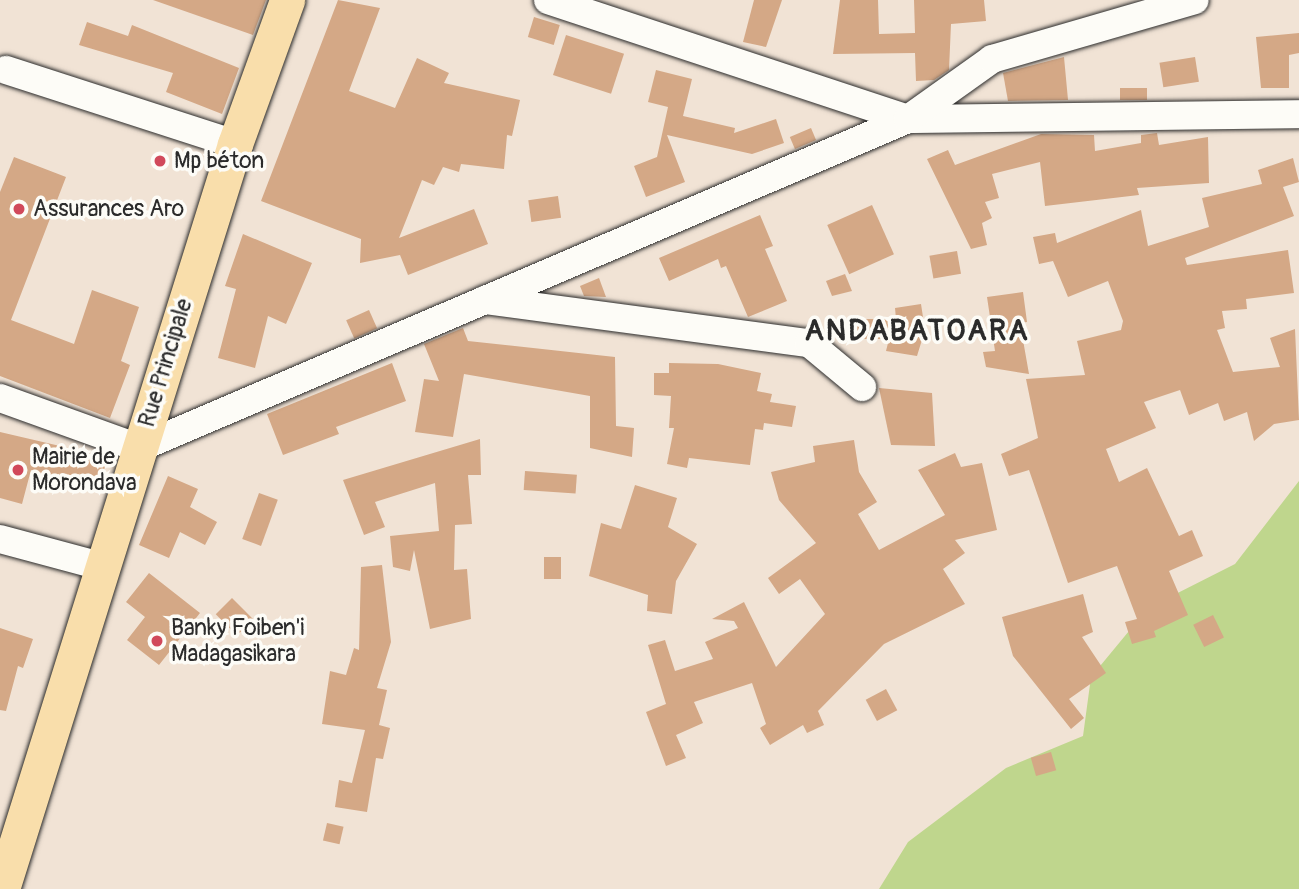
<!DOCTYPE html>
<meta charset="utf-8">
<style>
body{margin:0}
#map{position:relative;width:1299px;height:889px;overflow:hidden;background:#f1e3d5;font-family:Pangolin,sans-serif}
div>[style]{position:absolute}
.green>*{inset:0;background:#bfd68d}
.building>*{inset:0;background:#d4a886;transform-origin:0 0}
.roads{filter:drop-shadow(0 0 2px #2b2b2b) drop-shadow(0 0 2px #2b2b2b)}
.minor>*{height:28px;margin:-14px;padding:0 14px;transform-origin:14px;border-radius:14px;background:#fdfcf7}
.major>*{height:35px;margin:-17.5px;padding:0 17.5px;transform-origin:17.5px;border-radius:17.5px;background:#f9deab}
.dots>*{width:19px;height:19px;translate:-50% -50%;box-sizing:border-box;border:4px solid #fdfcf7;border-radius:50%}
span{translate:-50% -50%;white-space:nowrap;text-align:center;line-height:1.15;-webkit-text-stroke:7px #fdfcf7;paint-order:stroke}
.poi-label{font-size:23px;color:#2b2b2b}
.left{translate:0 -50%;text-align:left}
.street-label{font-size:23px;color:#2b2b2b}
.district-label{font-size:30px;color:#2b2b2b;font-weight:700;letter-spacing:2px}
</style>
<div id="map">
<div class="green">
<div style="clip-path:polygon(1299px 481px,1299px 889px,879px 889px,908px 842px,1006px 768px,1083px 736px,1091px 677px,1148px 608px,1235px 564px)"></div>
</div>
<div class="building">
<div style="clip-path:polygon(153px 0,266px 0,253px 35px)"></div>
<div style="clip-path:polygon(338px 0,380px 8px,349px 91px,395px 108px,417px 58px,449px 73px,444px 83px,520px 100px,512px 136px,507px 135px,504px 169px,461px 164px,459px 172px,443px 167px,434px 185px,422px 180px,399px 238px,474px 209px,488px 244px,408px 275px,400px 255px,360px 263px,361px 239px,261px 201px)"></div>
<div style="clip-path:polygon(754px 0,782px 0,766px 47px,743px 42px)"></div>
<div style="clip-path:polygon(840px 0,878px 0,879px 34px,915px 33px,914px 0,984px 0,986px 21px,951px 24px,949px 70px,934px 80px,916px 81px,915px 53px,833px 54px)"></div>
<div style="left:534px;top:17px;width:27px;height:21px;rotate:17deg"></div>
<div style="clip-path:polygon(87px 22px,128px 36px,132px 25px,239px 68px,222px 114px,166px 92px,173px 73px,79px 45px)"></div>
<div style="clip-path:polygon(1299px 33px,1299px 53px,1289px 55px,1289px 88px,1261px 88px,1256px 37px)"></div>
<div style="left:566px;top:35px;width:61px;height:42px;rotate:18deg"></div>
<div style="clip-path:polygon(1064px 57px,1068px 100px,1008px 101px,1003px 73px)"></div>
<div style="left:1195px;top:57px;width:25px;height:36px;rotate:81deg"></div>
<div style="clip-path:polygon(656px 70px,692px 79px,683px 116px,735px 128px,734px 133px,776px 119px,784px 143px,752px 154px,667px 135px,685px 182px,646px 197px,634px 166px,657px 157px,668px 107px,648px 102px)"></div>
<div style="left:1120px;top:88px;width:27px;height:12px"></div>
<div style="left:811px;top:128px;width:13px;height:23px;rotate:67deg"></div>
<div style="clip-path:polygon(1157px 133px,1159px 145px,1208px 137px,1209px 183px,1137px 188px,1139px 195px,1045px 206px,1040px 162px,992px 174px,999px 198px,985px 202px,992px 218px,982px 223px,987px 245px,971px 249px,927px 159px,948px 150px,955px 165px,1041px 134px,1094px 135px,1095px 151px,1141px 143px,1141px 135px)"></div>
<div style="clip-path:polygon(14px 157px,66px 177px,11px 320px,74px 344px,92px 290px,139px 307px,121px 361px,130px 365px,110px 418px,0 376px,0 192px)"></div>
<div style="clip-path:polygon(1293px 158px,1299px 182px,1283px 187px,1294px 216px,1185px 258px,1187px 265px,1288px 250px,1294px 293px,1246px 299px,1247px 309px,1222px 311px,1225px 328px,1217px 330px,1233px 372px,1280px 367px,1270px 338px,1295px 329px,1299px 420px,1274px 424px,1254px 441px,1247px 412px,1224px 421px,1218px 403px,1189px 415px,1180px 390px,1144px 402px,1156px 428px,1106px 449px,1119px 482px,1147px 468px,1179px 536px,1192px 530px,1203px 556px,1169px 571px,1188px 615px,1154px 631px,1156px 637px,1132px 644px,1125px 622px,1137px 619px,1117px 566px,1068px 583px,1029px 470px,1009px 476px,1001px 454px,1038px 438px,1026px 379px,1085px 375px,1077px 341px,1121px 330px,1123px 321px,1108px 281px,1068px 297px,1053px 261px,1039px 264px,1033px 237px,1055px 233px,1057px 243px,1141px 210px,1148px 246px,1209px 227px,1202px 198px,1262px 184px,1258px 170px)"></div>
<div style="left:558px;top:196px;width:22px;height:30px;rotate:82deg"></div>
<div style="left:872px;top:205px;width:54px;height:49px;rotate:66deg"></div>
<div style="clip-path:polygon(760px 215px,773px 246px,765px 249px,787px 301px,748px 317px,726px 266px,721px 268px,718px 259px,669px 281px,659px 258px)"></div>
<div style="clip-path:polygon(243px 234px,312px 263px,286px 324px,268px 316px,255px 368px,218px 358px,236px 289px,225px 286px)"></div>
<div style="left:957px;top:251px;width:23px;height:28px;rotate:80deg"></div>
<div style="clip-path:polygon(845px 274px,852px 291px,832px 296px,826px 281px)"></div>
<div style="clip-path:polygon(599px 278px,606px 297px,584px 296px,580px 286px)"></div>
<div style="clip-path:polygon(1023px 292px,1027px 322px,1020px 323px,1029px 374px,986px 367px,983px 352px,995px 351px,987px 297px)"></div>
<div style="clip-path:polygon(921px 304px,925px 330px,917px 356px,886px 351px,889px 339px,845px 339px,845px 319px,896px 319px,895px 308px)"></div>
<div style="left:369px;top:310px;width:20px;height:25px;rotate:66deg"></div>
<div style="clip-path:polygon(463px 328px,468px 341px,615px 357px,616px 426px,634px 428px,632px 457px,590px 448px,590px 396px,464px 374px,453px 437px,415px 432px,424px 379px,439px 381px,424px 344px)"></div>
<div style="clip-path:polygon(392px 363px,406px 401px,336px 427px,339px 434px,283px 455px,267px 414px)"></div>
<div style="clip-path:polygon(669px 363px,718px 364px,761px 373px,757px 391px,772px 394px,770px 402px,796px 406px,792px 427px,764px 423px,763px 430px,755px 429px,750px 465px,689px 458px,687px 468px,667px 464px,674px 428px,669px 428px,671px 396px,654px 395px,654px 373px,669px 373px)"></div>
<div style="clip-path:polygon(879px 388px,932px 393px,935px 446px,891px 445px)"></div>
<div style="clip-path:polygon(0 432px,107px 457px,100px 488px,31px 470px,22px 504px,0 498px)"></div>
<div style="clip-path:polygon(480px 439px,481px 475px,468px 475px,472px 524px,455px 525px,454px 570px,467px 569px,471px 619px,430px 629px,414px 550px,410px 571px,393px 567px,390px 536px,439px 531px,435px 483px,375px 502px,385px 527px,364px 535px,343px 480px)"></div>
<div style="clip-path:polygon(854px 440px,859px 472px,877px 502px,858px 514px,879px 550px,945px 515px,918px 470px,955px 453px,961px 467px,982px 463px,997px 530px,955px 540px,965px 553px,943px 569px,965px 604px,884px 644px,818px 711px,824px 725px,807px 733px,803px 725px,770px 745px,760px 728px,766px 724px,752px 683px,694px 702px,703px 723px,676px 735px,686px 758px,666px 766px,646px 712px,666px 704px,648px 645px,665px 640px,675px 671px,713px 659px,705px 642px,738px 628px,734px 621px,712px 619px,744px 602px,776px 667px,825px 614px,800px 579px,779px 594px,768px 578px,816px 543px,779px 500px,771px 472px,815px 462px,813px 446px)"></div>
<div style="left:525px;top:471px;width:52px;height:19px;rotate:4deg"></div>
<div style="clip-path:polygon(168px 476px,198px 489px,190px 507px,217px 522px,205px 545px,180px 532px,169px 558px,139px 545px)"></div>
<div style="clip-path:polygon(635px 485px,677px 498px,668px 527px,697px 544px,676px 581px,672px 614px,647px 611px,648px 595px,589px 576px,601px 523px,621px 529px)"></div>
<div style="left:259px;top:493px;width:20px;height:49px;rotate:20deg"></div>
<div style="left:544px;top:557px;width:17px;height:22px"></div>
<div style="clip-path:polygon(382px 565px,391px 642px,377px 688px,387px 690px,379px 725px,390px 728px,383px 759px,376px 758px,367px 812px,335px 807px,339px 780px,352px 783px,365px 730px,322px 724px,330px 671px,346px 675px,354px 648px,359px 650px,361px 567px)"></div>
<div style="clip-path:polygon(149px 573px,200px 613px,159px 665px,127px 640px,145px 617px,126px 602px)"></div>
<div style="clip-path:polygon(1083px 594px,1093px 632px,1082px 637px,1106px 673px,1069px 699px,1084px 718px,1071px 729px,1013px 656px,1002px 617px)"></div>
<div style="left:232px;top:598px;width:30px;height:23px;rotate:45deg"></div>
<div style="left:1213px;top:615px;width:25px;height:22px;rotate:64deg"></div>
<div style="clip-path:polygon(0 628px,33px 639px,23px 668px,18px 666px,6px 711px,0 710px)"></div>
<div style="left:886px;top:689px;width:24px;height:23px;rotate:62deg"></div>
<div style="left:1051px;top:752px;width:19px;height:21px;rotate:74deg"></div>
<div style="left:327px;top:823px;width:17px;height:18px;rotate:13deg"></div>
</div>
<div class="roads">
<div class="minor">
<div style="left:548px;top:0;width:379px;rotate:18.3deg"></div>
<div style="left:908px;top:119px;width:391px;rotate:-0.7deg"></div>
<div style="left:6px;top:70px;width:241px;rotate:17.9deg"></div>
<div style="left:485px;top:300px;width:327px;rotate:7.6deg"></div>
<div style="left:809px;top:343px;width:69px;rotate:39.7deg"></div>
<div style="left:0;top:398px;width:148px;rotate:19.8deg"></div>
<div style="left:139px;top:448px;width:836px;rotate:-23.16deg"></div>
<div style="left:908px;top:119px;width:103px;rotate:-35.5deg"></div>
<div style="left:992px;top:59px;width:211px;rotate:-16.2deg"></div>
<div style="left:0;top:539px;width:105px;rotate:15deg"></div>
</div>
<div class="major">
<div style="left:2px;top:889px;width:781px;rotate:-72.63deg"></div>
<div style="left:235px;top:144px;width:153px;rotate:-70.1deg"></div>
</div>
</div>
<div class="dots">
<div style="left:160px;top:161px;background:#d1495b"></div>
<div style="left:19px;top:209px;background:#d1495b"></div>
<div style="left:18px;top:470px;background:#d1495b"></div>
<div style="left:157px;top:641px;background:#d1495b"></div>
</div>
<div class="poi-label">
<span class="left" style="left:174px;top:161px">Mp béton</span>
<span class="left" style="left:33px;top:209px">Assurances Aro</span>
<span class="left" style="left:32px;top:470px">Mairie de<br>Morondava</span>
<span class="left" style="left:171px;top:641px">Banky Foiben'i<br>Madagasikara</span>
</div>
<div class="street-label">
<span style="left:166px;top:363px;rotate:-73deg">Rue Principale</span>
</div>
<div class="district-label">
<span style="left:917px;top:331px">ANDABATOARA</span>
</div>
</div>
